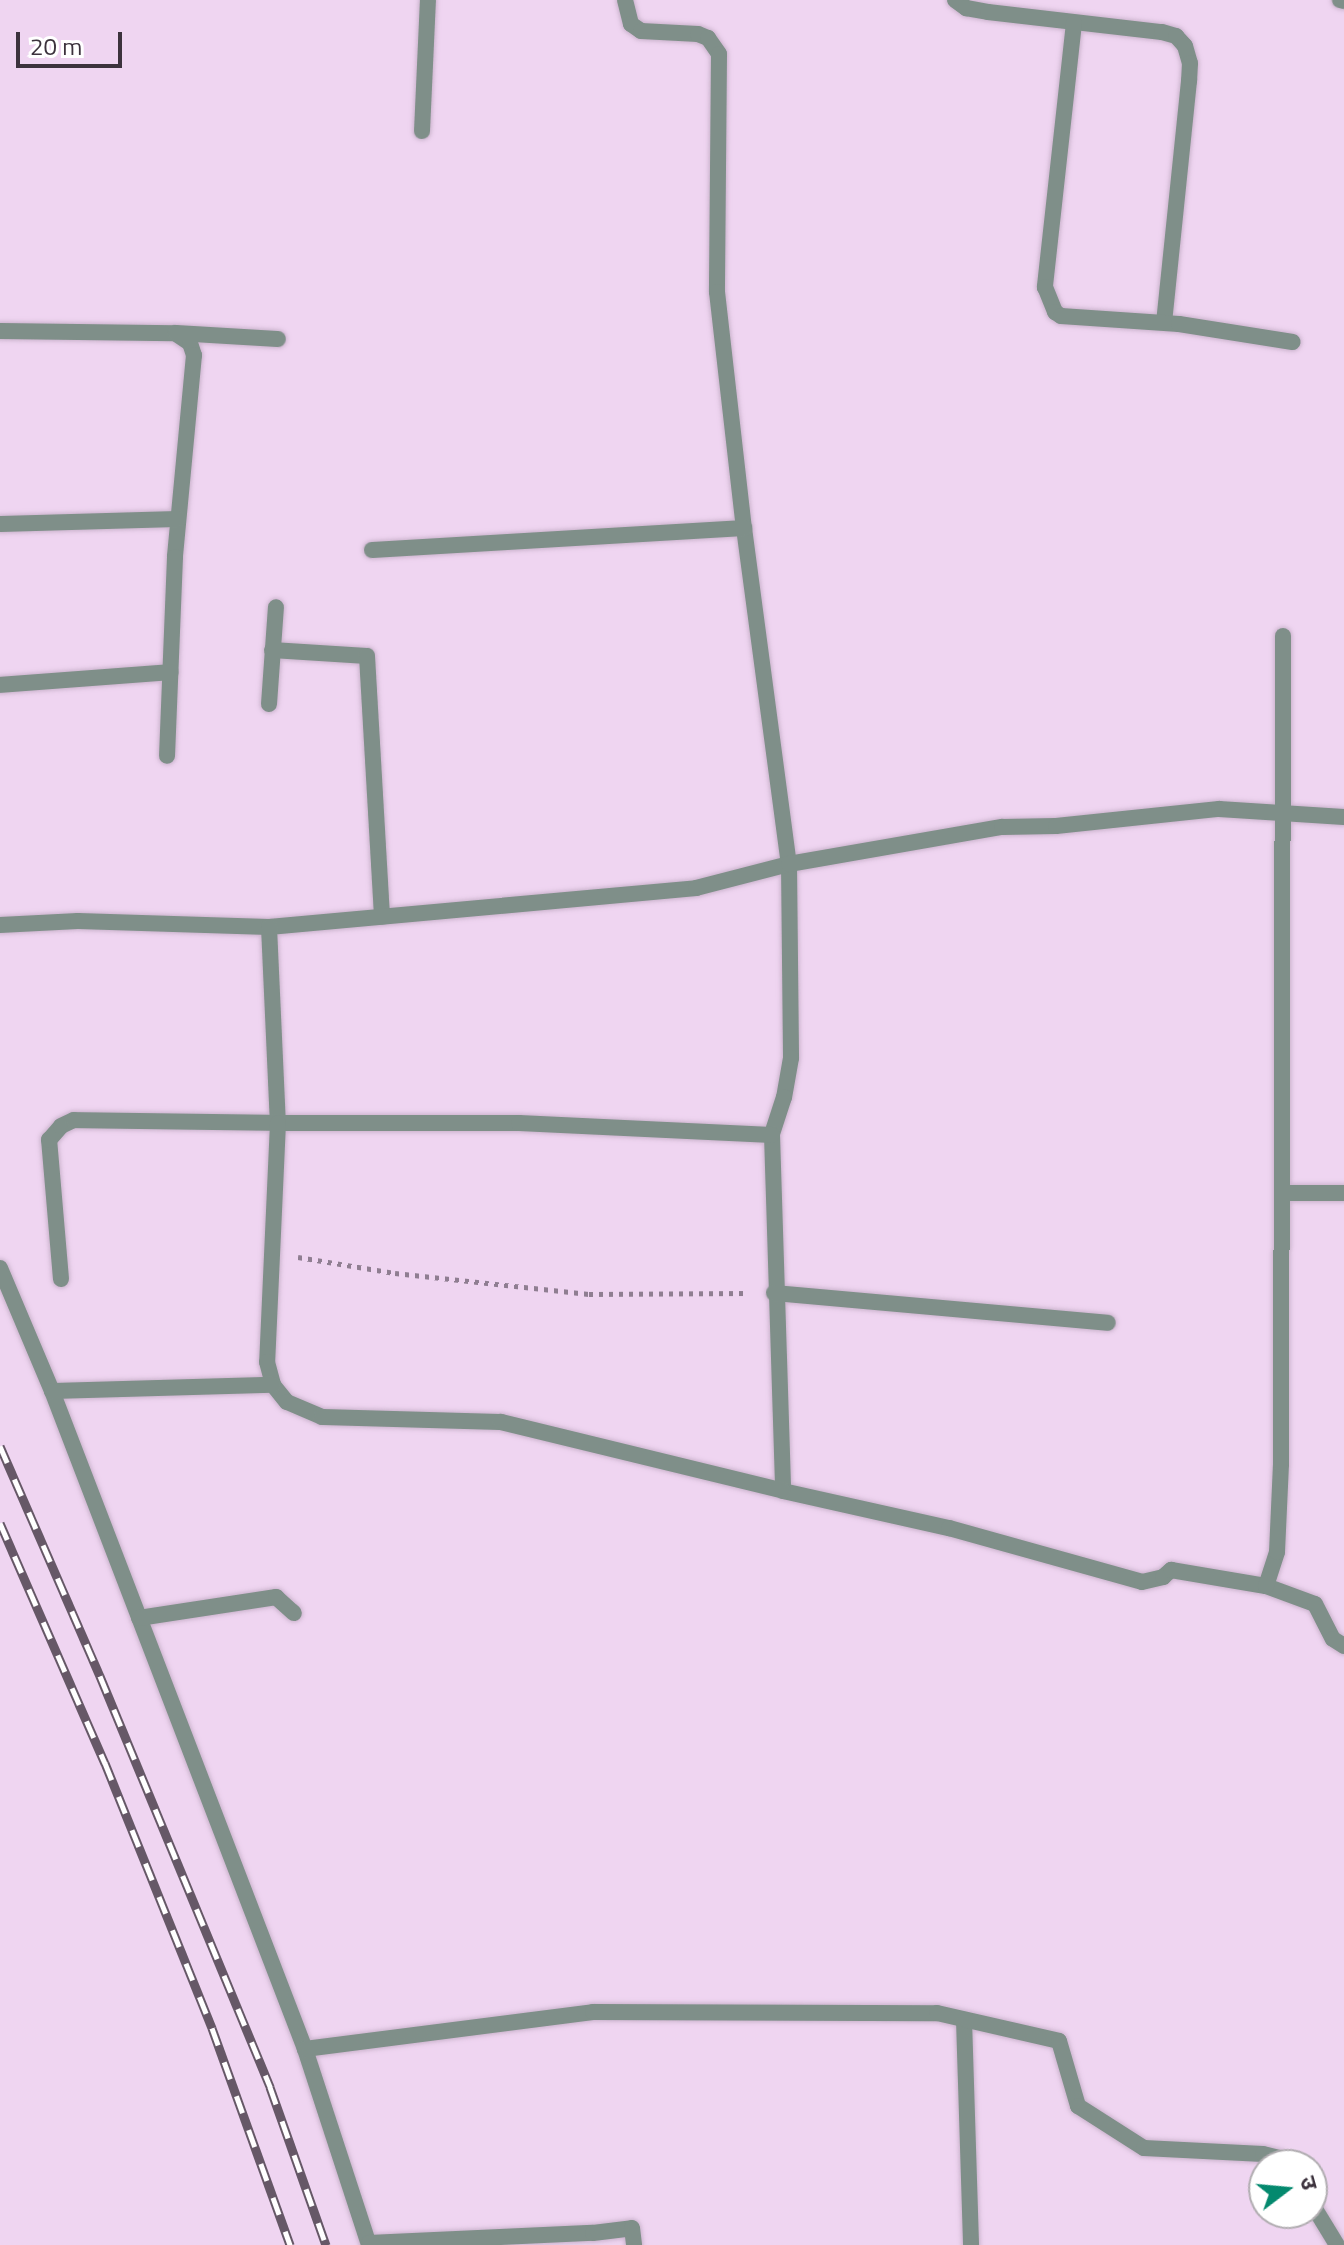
<!DOCTYPE html>
<meta charset="utf-8">
<style>
body{margin:0}
#map{position:relative;width:1344px;height:2245px;overflow:hidden;background:#efd5f1;font-family:"Titillium Web","Noto Sans Devanagari",sans-serif}
div>[style]{position:absolute}
.path>*{height:5px;margin-top:-2.5px;transform-origin:0;background:repeating-linear-gradient(90deg,#8f7e91 0 4px,transparent 0 10px)}
.roads{filter:drop-shadow(0 0 2px #cbb4cd) drop-shadow(0 0 2px #cbb4cd)}
.minor>*{height:16px;margin:-8px;padding:0 8px;transform-origin:8px;border-radius:8px;background:#7f8f89}
.rail>*{height:9px;margin-top:-4.5px;transform-origin:0;background:repeating-linear-gradient(90deg,#fff 0 18px,#665867 0 36px);box-sizing:border-box;border-block:2px solid #665867}
span{translate:-50% -50%;white-space:nowrap;text-align:center;line-height:1.15;-webkit-text-stroke:6px #fff;paint-order:stroke}
.north{position:absolute;left:1248px;top:2149px;width:80px;height:80px;box-sizing:border-box;background:#fff;border:2px solid #b1adb1;border-radius:50%;rotate:74deg;font-size:22px;font-weight:700;line-height:32px;text-align:center;color:#3c323d}
.north::after{content:'';display:block;margin:auto;width:28px;height:36px;background:#04896e;clip-path:polygon(50% 0,100% 100%,50% 72%,0 100%)}
.scale{position:absolute;left:16px;top:32px;width:106px;height:36px;box-sizing:border-box;border:4px solid #3c323d;border-top:0;padding-left:10px;font-size:24px;line-height:28px;white-space:nowrap;color:#3c323d;-webkit-text-stroke:6px #fff;paint-order:stroke}
</style>
<div id="map">
<div class="path">
<div style="left:298px;top:1257px;width:98px;rotate:9.4deg"></div>
<div style="left:395px;top:1273px;width:195px;rotate:6.2deg"></div>
<div style="left:589px;top:1294px;width:160px;rotate:-0.4deg"></div>
</div>
<div class="roads">
<div class="minor">
<div style="left:625px;top:0;width:25px;rotate:76deg"></div>
<div style="left:631px;top:24px;width:12px;rotate:35deg"></div>
<div style="left:641px;top:31px;width:57px;rotate:3deg"></div>
<div style="left:698px;top:34px;width:11px;rotate:22deg"></div>
<div style="left:708px;top:38px;width:19px;rotate:55deg"></div>
<div style="left:719px;top:54px;width:238px;rotate:90.5deg"></div>
<div style="left:717px;top:292px;width:238px;rotate:83.5deg"></div>
<div style="left:744px;top:528px;width:339px;rotate:82.4deg"></div>
<div style="left:789px;top:864px;width:194px;rotate:89.4deg"></div>
<div style="left:791px;top:1058px;width:40px;rotate:100deg"></div>
<div style="left:784px;top:1097px;width:40px;rotate:108deg"></div>
<div style="left:772px;top:1135px;width:356px;rotate:88.2deg"></div>
<div style="left:783px;top:1491px;width:170px;rotate:12.6deg"></div>
<div style="left:949px;top:1528px;width:200px;rotate:15.6deg"></div>
<div style="left:1142px;top:1582px;width:22px;rotate:-13deg"></div>
<div style="left:1163px;top:1577px;width:11px;rotate:-41deg"></div>
<div style="left:1171px;top:1570px;width:96px;rotate:9.6deg"></div>
<div style="left:1266px;top:1586px;width:52px;rotate:20.2deg"></div>
<div style="left:1315px;top:1604px;width:39px;rotate:63deg"></div>
<div style="left:1333px;top:1639px;width:13px;rotate:32deg"></div>
<div style="left:955px;top:0;width:14px;rotate:36deg"></div>
<div style="left:966px;top:8px;width:22px;rotate:10deg"></div>
<div style="left:988px;top:12px;width:175px;rotate:6.6deg"></div>
<div style="left:1162px;top:32px;width:15px;rotate:16deg"></div>
<div style="left:1176px;top:36px;width:13px;rotate:48deg"></div>
<div style="left:1185px;top:46px;width:18px;rotate:74deg"></div>
<div style="left:1190px;top:63px;width:18px;rotate:93deg"></div>
<div style="left:1189px;top:81px;width:242px;rotate:95.9deg"></div>
<div style="left:1340px;top:0;width:4px;rotate:14deg"></div>
<div style="left:1074px;top:23px;width:266px;rotate:96.3deg"></div>
<div style="left:1045px;top:287px;width:27px;rotate:68deg"></div>
<div style="left:1055px;top:312px;width:7px;rotate:34deg"></div>
<div style="left:1061px;top:316px;width:118px;rotate:3.9deg"></div>
<div style="left:1179px;top:324px;width:115px;rotate:9deg"></div>
<div style="left:422px;top:131px;width:131px;rotate:-87.4deg"></div>
<div style="left:0;top:331px;width:175px;rotate:0.7deg"></div>
<div style="left:175px;top:333px;width:18px;rotate:34deg"></div>
<div style="left:190px;top:343px;width:13px;rotate:72deg"></div>
<div style="left:194px;top:355px;width:203px;rotate:95.4deg"></div>
<div style="left:175px;top:557px;width:199px;rotate:92.3deg"></div>
<div style="left:176px;top:333px;width:102px;rotate:3.4deg"></div>
<div style="left:0;top:524px;width:178px;rotate:-1.6deg"></div>
<div style="left:372px;top:550px;width:373px;rotate:-3.4deg"></div>
<div style="left:272px;top:650px;width:95px;rotate:3.6deg"></div>
<div style="left:367px;top:656px;width:261px;rotate:86.7deg"></div>
<div style="left:0;top:685px;width:171px;rotate:-4.3deg"></div>
<div style="left:269px;top:704px;width:97px;rotate:-85.9deg"></div>
<div style="left:0;top:925px;width:78px;rotate:-2.9deg"></div>
<div style="left:78px;top:921px;width:191px;rotate:1.8deg"></div>
<div style="left:269px;top:927px;width:429px;rotate:-5.2deg"></div>
<div style="left:696px;top:888px;width:96px;rotate:-14.5deg"></div>
<div style="left:789px;top:864px;width:216px;rotate:-9.9deg"></div>
<div style="left:1002px;top:827px;width:54px;rotate:-1.1deg"></div>
<div style="left:1056px;top:826px;width:164px;rotate:-6deg"></div>
<div style="left:1219px;top:809px;width:125px;rotate:3.7deg"></div>
<div style="left:269px;top:927px;width:196px;rotate:87.4deg"></div>
<div style="left:278px;top:1123px;width:241px"></div>
<div style="left:519px;top:1123px;width:253px;rotate:2.7deg"></div>
<div style="left:1282px;top:1193px;width:62px"></div>
<div style="left:0;top:1268px;width:134px;rotate:67.1deg"></div>
<div style="left:52px;top:1391px;width:705px;rotate:68.97deg"></div>
<div style="left:305px;top:2049px;width:206px;rotate:71.9deg"></div>
<div style="left:61px;top:1279px;width:140px;rotate:-94.9deg"></div>
<div style="left:49px;top:1140px;width:18px;rotate:-49deg"></div>
<div style="left:61px;top:1126px;width:14px;rotate:-25deg"></div>
<div style="left:74px;top:1120px;width:204px;rotate:0.8deg"></div>
<div style="left:278px;top:1123px;width:239px;rotate:92.6deg"></div>
<div style="left:267px;top:1362px;width:24px;rotate:75deg"></div>
<div style="left:273px;top:1385px;width:22px;rotate:51deg"></div>
<div style="left:287px;top:1402px;width:38px;rotate:23deg"></div>
<div style="left:322px;top:1417px;width:179px;rotate:1.6deg"></div>
<div style="left:501px;top:1422px;width:290px;rotate:13.7deg"></div>
<div style="left:774px;top:1293px;width:335px;rotate:5.1deg"></div>
<div style="left:52px;top:1391px;width:221px;rotate:-1.6deg"></div>
<div style="left:1266px;top:1586px;width:36px;rotate:-72deg"></div>
<div style="left:1277px;top:1552px;width:88px;rotate:-87.4deg"></div>
<div style="left:1281px;top:1464px;width:828px;rotate:-89.86deg"></div>
<div style="left:139px;top:1618px;width:139px;rotate:-8.7deg"></div>
<div style="left:276px;top:1597px;width:24px;rotate:42deg"></div>
<div style="left:964px;top:2020px;width:225px;rotate:88.2deg"></div>
<div style="left:305px;top:2049px;width:290px;rotate:-7.3deg"></div>
<div style="left:593px;top:2012px;width:344px;rotate:0.2deg"></div>
<div style="left:937px;top:2013px;width:125px;rotate:12.9deg"></div>
<div style="left:1059px;top:2041px;width:68px;rotate:73.7deg"></div>
<div style="left:1078px;top:2106px;width:78px;rotate:32.5deg"></div>
<div style="left:1144px;top:2148px;width:119px;rotate:2.9deg"></div>
<div style="left:1263px;top:2154px;width:16px;rotate:14deg"></div>
<div style="left:1279px;top:2158px;width:11px;rotate:41deg"></div>
<div style="left:1312px;top:2204px;width:48px;rotate:58.6deg"></div>
<div style="left:369px;top:2243px;width:224px;rotate:-2.6deg"></div>
<div style="left:593px;top:2233px;width:39px;rotate:-7deg"></div>
<div style="left:632px;top:2228px;width:17px;rotate:83deg"></div>
</div>
</div>
<div class="rail">
<div style="left:0;top:1446px;width:251px;rotate:66.5deg"></div>
<div style="left:100px;top:1676px;width:445px;rotate:67.5deg"></div>
<div style="left:270px;top:2087px;width:168px;rotate:70.5deg"></div>
<div style="left:0;top:1523px;width:262px;rotate:66.4deg"></div>
<div style="left:105px;top:1763px;width:286px;rotate:68deg"></div>
<div style="left:212px;top:2028px;width:231px;rotate:70.2deg"></div>
</div>
<div class="north">उ</div>
<div class="scale">20 m</div>
</div>
